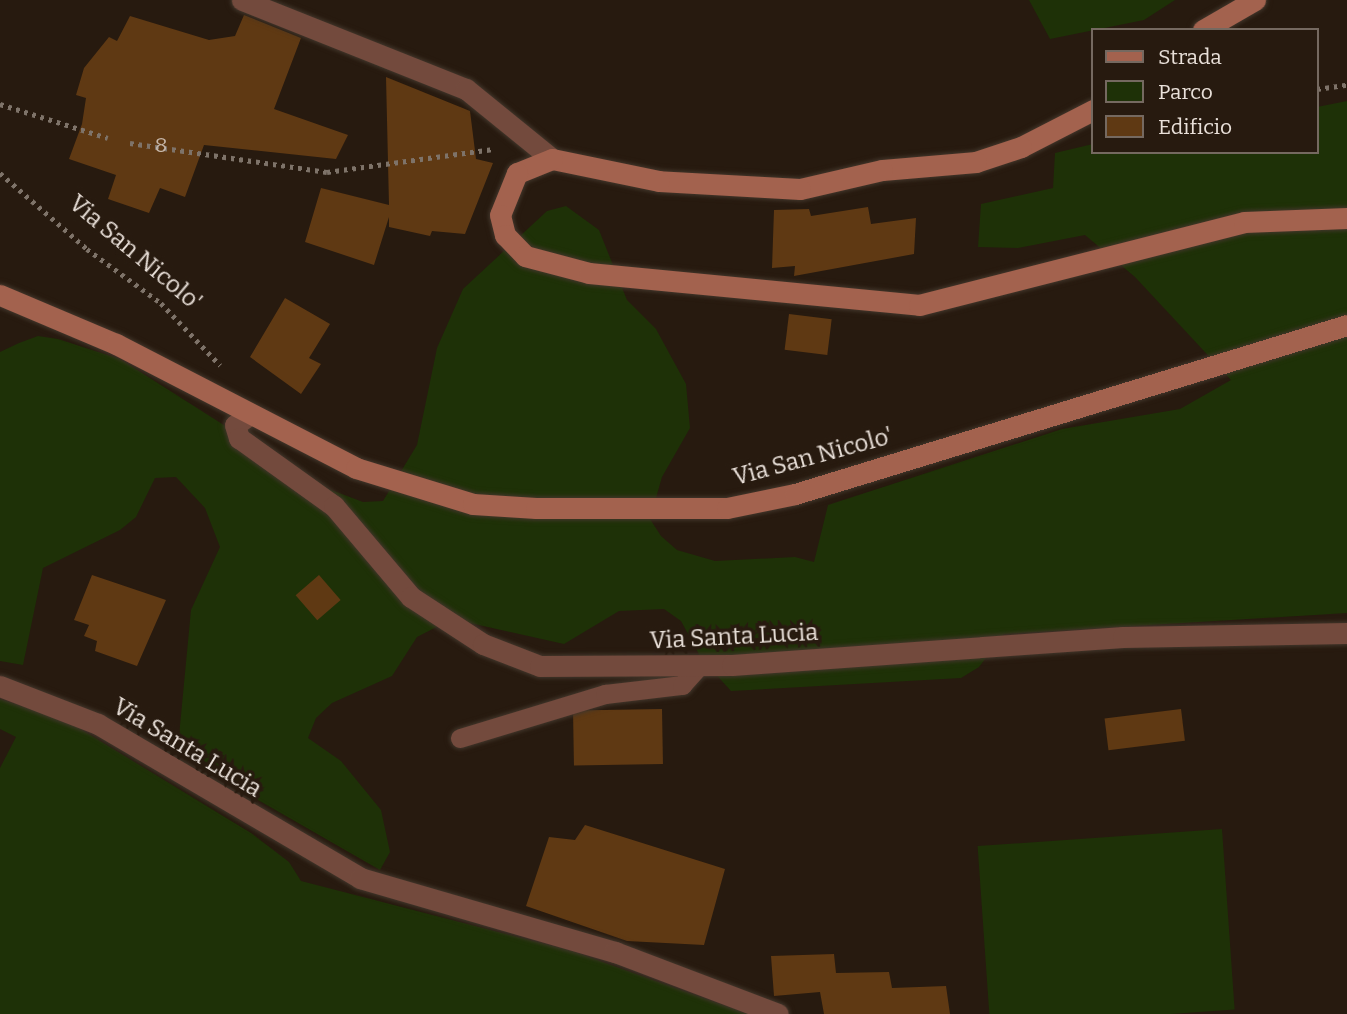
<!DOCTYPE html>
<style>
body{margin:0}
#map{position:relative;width:1347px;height:1014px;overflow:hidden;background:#271a0f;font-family:Bitter,serif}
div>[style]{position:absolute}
.green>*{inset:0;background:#1e3107;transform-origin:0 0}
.building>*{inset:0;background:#5f3913;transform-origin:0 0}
.path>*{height:4.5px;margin-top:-2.25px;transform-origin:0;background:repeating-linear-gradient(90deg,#7e7369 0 3.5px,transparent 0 8.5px)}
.roads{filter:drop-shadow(0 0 2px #42362b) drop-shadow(0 0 2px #42362b)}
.lane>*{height:19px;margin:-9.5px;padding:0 9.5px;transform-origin:9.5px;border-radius:9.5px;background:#734a3d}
.street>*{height:21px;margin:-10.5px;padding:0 10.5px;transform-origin:10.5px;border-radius:10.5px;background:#734a3d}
.secondary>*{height:21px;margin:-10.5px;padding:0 10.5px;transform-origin:10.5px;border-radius:10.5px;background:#a3624e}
span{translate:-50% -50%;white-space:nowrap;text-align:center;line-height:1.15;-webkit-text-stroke:7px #271a0f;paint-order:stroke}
.number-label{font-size:21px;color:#c6b6a8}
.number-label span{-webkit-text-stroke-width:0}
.street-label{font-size:24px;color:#e9e0d9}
.legend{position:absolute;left:1091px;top:28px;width:228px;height:126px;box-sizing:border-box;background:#271a0f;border:2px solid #756960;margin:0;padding:9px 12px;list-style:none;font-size:21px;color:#e9e0d9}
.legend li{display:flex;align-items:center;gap:14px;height:35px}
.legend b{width:35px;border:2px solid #756960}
</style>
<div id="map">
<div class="green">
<div style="clip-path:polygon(1029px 0,1175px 0,1144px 20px,1050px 39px)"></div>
<div style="clip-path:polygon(1347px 101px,1347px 613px,1004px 634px,979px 667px,961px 678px,731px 691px,701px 658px,681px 621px,664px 609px,619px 611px,564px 644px,452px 619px,417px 637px,392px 676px,332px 703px,316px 718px,308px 738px,341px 761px,381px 810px,390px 852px,380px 870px,209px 772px,179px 736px,191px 610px,220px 547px,205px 508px,176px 477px,155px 478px,136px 517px,120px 530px,43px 568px,23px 665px,0 661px,0 352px,19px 343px,38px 336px,58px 339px,120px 359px,318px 485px,363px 502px,383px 501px,417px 445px,437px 348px,463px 289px,547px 211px,566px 206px,599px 230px,627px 300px,656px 329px,686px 384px,690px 428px,662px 477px,650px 519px,661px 536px,677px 550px,715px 561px,795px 557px,814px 562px,828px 505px,1062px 429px,1180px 409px,1231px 380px,1135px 277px,1085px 235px,1018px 248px,978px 247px,981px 204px,1053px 188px,1055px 153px,1093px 144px,1093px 152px,1317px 152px,1317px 107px)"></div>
<div style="clip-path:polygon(0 699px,69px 722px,251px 833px,289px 862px,301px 881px,572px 951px,748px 1014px,0 1014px,0 768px,16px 737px,0 729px)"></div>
<div style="left:1222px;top:829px;width:181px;height:245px;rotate:86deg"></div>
</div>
<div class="building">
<div style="clip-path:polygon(244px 15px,301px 38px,274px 109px,348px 135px,336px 159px,204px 145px,185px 197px,160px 188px,149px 213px,108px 199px,116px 175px,69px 159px,82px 124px,86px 98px,76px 95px,84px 68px,109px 37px,117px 41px,130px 16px,209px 40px,235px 36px)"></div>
<div style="clip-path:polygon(386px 77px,470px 111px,476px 159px,493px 163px,465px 234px,432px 231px,430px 236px,389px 227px,389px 217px,374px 265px,305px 242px,321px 188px,389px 205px)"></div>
<div style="clip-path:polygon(868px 207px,871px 224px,916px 218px,914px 254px,794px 276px,795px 266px,772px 268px,774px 210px,809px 209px,811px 216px)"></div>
<div style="clip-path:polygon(285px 298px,330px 324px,309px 358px,321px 364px,301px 394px,250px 357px)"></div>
<div style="left:789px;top:314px;width:43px;height:36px;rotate:7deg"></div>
<div style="clip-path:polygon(92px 575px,166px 600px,137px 666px,95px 651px,97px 641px,84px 636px,89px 625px,74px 620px)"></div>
<div style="left:319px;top:575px;width:33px;height:31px;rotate:49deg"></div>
<div style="left:662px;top:709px;width:55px;height:89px;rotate:89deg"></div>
<div style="left:1181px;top:709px;width:32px;height:77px;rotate:83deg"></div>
<div style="clip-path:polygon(585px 825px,725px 869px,704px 945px,627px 941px,526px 906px,549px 837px,575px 840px)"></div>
<div style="clip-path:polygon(834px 954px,836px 973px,889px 972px,892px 988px,946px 986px,950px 1014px,824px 1014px,820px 992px,774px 996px,771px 956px)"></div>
</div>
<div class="path">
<div style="left:1317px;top:89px;width:30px;rotate:-8deg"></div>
<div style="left:0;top:104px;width:113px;rotate:17.5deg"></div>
<div style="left:130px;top:143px;width:199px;rotate:8.4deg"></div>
<div style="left:327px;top:172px;width:168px;rotate:-7.9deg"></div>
<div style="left:0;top:173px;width:116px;rotate:41.1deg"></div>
<div style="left:87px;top:249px;width:92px;rotate:36.1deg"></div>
<div style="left:161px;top:303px;width:86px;rotate:46.4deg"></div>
</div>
<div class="roads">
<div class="lane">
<div style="left:460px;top:738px;width:152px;rotate:-16.9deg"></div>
<div style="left:605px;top:694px;width:78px;rotate:-6.7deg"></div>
<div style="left:682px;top:685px;width:25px;rotate:-48deg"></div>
</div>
<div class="street">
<div style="left:242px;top:0;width:241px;rotate:21.7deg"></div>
<div style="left:466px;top:89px;width:111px;rotate:39.1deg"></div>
<div style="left:249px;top:415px;width:17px;rotate:144deg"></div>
<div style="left:235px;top:425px;width:14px;rotate:73deg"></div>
<div style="left:239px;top:438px;width:117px;rotate:35.6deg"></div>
<div style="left:334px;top:506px;width:119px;rotate:49.8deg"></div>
<div style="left:411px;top:597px;width:86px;rotate:33.1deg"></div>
<div style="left:483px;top:644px;width:61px;rotate:21.1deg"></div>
<div style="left:540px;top:666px;width:192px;rotate:-0.3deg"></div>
<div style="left:732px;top:665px;width:392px;rotate:-4.1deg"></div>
<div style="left:1123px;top:637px;width:224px;rotate:-1deg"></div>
<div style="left:0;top:686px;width:105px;rotate:21.2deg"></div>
<div style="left:98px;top:724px;width:304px;rotate:30.4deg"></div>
<div style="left:360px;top:878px;width:266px;rotate:16.2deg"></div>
<div style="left:615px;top:952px;width:174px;rotate:20.8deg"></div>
</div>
<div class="secondary">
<div style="left:1203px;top:30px;width:60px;rotate:-30deg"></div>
<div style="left:1093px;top:110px;width:81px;rotate:152.8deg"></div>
<div style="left:1021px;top:147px;width:47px;rotate:161.6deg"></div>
<div style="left:976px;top:162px;width:94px;rotate:175.1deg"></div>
<div style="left:882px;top:170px;width:84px;rotate:167deg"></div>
<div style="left:800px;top:189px;width:141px;rotate:-176.8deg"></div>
<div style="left:659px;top:181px;width:109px;rotate:-168.4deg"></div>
<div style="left:552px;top:159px;width:38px;rotate:158deg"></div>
<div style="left:517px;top:173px;width:45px;rotate:112deg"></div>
<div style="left:500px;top:215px;width:21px;rotate:76deg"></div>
<div style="left:505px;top:235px;width:29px;rotate:46deg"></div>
<div style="left:525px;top:256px;width:66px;rotate:14.9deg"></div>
<div style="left:589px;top:273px;width:332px;rotate:5.5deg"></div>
<div style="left:919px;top:305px;width:335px;rotate:-14.3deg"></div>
<div style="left:1244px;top:222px;width:103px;rotate:-2.2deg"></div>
<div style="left:0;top:295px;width:126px;rotate:22.9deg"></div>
<div style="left:116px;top:344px;width:270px;rotate:27.3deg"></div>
<div style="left:356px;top:468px;width:122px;rotate:17.1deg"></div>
<div style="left:473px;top:504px;width:63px;rotate:3.6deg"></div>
<div style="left:536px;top:508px;width:191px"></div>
<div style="left:727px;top:508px;width:69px;rotate:-11.6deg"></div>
<div style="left:795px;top:494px;width:577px;rotate:-17.02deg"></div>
</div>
</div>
<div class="number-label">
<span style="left:161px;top:145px">8</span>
</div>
<div class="street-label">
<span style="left:135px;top:253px;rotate:40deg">Via San Nicolo'</span>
<span style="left:813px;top:457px;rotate:-15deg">Via San Nicolo'</span>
<span style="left:734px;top:637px;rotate:-3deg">Via Santa Lucia</span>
<span style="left:187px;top:748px;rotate:31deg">Via Santa Lucia</span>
</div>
<ul class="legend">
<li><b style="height:9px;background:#a3624e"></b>Strada</li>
<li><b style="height:19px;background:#1e3107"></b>Parco</li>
<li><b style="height:19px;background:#5f3913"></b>Edificio</li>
</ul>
</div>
